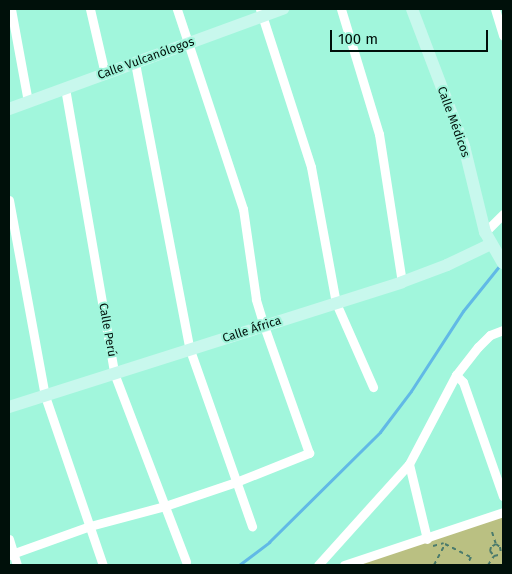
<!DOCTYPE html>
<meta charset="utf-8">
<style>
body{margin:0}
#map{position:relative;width:512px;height:574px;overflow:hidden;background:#a1f6dc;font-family:"Fira Sans",sans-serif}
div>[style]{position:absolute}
.green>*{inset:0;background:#bac082}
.stream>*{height:3px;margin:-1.5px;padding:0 1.5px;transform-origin:1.5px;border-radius:1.5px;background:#61b9e6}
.path>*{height:2px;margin-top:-1px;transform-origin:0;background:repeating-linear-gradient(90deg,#4b7b6c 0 4px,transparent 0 8px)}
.street>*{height:9px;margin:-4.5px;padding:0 4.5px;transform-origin:4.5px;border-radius:4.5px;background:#fff}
.secondary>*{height:12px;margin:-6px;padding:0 6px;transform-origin:6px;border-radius:6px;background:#c8f8ed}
span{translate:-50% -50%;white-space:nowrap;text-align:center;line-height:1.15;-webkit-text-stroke:4px #a1f6dc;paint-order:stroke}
.street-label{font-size:12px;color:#00100a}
.frame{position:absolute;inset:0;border:10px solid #00100a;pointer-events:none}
.scale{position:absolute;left:330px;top:30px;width:158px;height:22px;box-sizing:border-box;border:2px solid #00100a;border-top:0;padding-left:6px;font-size:15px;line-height:18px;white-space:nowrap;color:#00100a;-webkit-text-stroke:4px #a1f6dc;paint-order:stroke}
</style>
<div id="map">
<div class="green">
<div style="clip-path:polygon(503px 515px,503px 565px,355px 565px)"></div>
</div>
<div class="stream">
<div style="left:239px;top:565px;width:38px;rotate:-37deg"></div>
<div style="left:269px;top:542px;width:156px;rotate:-44.7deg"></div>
<div style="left:380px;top:432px;width:51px;rotate:-52.9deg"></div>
<div style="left:411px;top:391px;width:95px;rotate:-57deg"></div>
<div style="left:463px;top:311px;width:59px;rotate:-51.2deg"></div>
</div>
<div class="path">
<div style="left:492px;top:532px;width:13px;rotate:72deg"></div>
<div style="left:496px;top:544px;width:6px;rotate:149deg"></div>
<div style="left:491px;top:547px;width:4px;rotate:104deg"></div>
<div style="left:490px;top:551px;width:6px;rotate:51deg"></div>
<div style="left:494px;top:556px;width:9px;rotate:-13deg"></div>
<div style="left:496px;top:544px;width:5px;rotate:37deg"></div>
<div style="left:500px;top:547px;width:6px;rotate:81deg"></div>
<div style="left:433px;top:546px;width:11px;rotate:-15deg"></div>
<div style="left:388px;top:565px;width:8px"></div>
<div style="left:434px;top:565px;width:24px;rotate:-62deg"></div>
<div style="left:445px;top:544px;width:29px;rotate:27deg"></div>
<div style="left:471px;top:557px;width:9px;rotate:117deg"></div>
<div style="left:488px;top:565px;width:11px;rotate:-56deg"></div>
</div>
<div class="street">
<div style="left:11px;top:9px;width:95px;rotate:79.6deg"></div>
<div style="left:90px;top:9px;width:67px;rotate:77deg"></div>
<div style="left:260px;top:9px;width:166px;rotate:72.1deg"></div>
<div style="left:311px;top:167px;width:138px;rotate:79.6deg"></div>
<div style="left:336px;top:303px;width:92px;rotate:66.2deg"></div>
<div style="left:341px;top:9px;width:131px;rotate:73.1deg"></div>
<div style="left:379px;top:134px;width:150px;rotate:81.2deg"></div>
<div style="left:495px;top:9px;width:28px;rotate:73deg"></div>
<div style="left:135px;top:63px;width:292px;rotate:79.2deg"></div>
<div style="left:190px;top:350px;width:187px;rotate:70.6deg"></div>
<div style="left:65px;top:88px;width:289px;rotate:80.2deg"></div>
<div style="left:114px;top:373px;width:202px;rotate:69.1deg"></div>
<div style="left:9px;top:200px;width:199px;rotate:79.6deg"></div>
<div style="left:45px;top:396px;width:179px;rotate:71.1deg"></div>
<div style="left:485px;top:232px;width:25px;rotate:-45deg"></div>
<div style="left:456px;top:375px;width:10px;rotate:45deg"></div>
<div style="left:463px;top:382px;width:121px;rotate:70.7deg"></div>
<div style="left:409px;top:464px;width:77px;rotate:76.5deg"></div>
<div style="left:9px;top:539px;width:27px;rotate:73deg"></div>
<div style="left:9px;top:555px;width:86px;rotate:-19.7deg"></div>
<div style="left:90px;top:526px;width:78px;rotate:-14.9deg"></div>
<div style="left:165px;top:506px;width:75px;rotate:-18.7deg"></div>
<div style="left:236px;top:482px;width:79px;rotate:-21.7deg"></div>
<div style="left:309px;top:453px;width:135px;rotate:-109.5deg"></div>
<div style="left:264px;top:326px;width:28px;rotate:-107deg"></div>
<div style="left:256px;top:299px;width:91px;rotate:-98.2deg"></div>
<div style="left:243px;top:209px;width:211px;rotate:-108.3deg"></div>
<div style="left:318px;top:565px;width:136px;rotate:-48deg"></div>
<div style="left:409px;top:464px;width:101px;rotate:-62.2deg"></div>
<div style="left:456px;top:375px;width:36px;rotate:-52deg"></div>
<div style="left:478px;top:347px;width:17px;rotate:-45deg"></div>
<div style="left:490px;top:335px;width:14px;rotate:-21deg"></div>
<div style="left:344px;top:565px;width:168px;rotate:-18.4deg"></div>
</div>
<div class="secondary">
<div style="left:412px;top:9px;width:147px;rotate:69.2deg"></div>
<div style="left:464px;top:146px;width:89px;rotate:76.3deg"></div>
<div style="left:485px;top:232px;width:36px;rotate:60deg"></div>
<div style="left:9px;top:109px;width:292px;rotate:-20.1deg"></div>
<div style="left:9px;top:407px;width:412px;rotate:-17.6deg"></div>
<div style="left:402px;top:282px;width:48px;rotate:-20.7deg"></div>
<div style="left:447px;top:265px;width:49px;rotate:-25.5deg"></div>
</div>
<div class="street-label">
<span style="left:146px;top:59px;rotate:-20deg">Calle Vulcanólogos</span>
<span style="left:453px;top:122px;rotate:70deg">Calle Médicos</span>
<span style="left:107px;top:330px;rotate:80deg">Calle Perú</span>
<span style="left:252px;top:330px;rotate:-18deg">Calle África</span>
</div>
<div class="frame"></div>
<div class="scale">100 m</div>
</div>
